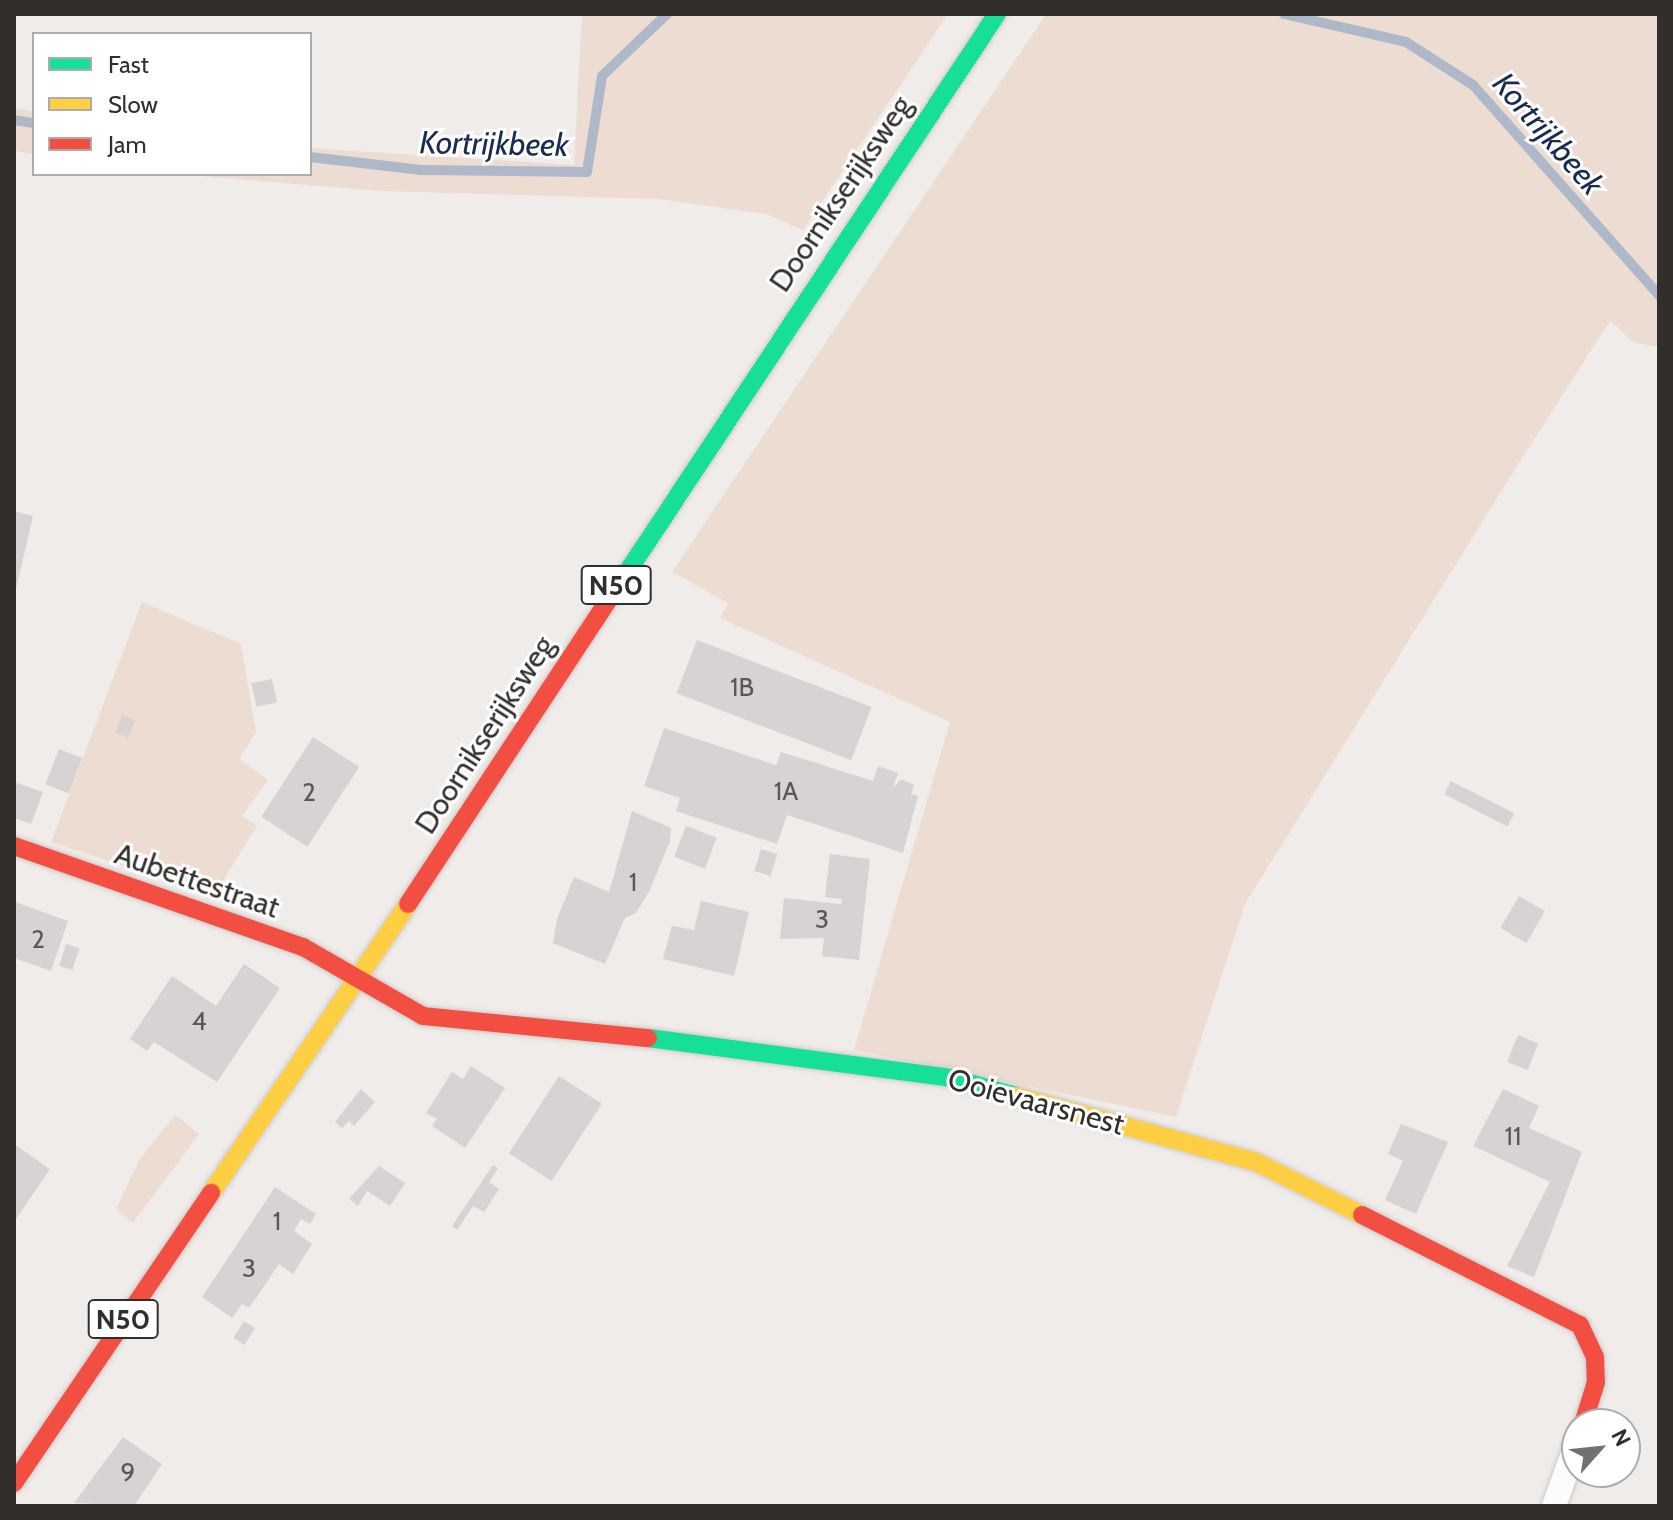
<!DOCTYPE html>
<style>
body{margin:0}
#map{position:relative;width:1673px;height:1520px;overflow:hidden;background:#f0ecea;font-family:Cabin,sans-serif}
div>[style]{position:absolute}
.green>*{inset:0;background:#eddcd2}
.stream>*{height:10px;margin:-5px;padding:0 5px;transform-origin:5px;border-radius:5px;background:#aeb8c9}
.building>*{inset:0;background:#d7d3d3;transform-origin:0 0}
.roads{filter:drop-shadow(0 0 2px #cecac9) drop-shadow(0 0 2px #cecac9)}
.street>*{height:24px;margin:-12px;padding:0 12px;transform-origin:12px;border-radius:12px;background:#fdfcfc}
.fast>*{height:18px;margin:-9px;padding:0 9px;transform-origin:9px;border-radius:9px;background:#16e098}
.slow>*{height:18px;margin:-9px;padding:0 9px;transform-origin:9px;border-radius:9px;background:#ffcf43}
.jam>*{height:18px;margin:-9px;padding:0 9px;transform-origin:9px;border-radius:9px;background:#f24e42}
span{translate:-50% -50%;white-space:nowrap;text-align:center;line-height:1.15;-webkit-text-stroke:6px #fff;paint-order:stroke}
.number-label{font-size:26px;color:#5a5756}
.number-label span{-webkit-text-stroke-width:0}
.shield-label span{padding:2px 6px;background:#fff;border:2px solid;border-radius:6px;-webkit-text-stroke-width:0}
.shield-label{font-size:28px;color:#312e2c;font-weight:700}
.street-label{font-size:30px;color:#312e2c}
.water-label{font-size:32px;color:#182c51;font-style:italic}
.frame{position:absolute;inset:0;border:16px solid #312e2c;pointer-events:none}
.legend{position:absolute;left:32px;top:32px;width:280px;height:144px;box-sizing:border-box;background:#fff;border:2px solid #adabab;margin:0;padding:10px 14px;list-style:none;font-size:24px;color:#312e2c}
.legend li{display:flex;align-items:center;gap:16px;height:40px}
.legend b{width:40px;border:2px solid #adabab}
.north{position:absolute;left:1561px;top:1408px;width:80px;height:80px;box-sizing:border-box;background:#fff;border:2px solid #adabab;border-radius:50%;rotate:63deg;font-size:22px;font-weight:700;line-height:32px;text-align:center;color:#312e2c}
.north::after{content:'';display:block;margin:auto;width:28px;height:36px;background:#74706e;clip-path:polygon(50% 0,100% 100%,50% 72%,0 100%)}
</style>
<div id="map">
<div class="green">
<div style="clip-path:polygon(582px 14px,948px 14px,803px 230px,766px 214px,658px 199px,381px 191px,175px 174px,310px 174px,310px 148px,574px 165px)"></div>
<div style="clip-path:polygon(1046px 14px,1659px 14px,1659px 347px,1635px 343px,1610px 321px,1517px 466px,1245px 904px,1176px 1117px,854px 1050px,950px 722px,720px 618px,728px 603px,672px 572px)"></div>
<div style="clip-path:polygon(14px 108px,34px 112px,34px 154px,14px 151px)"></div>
<div style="clip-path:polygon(142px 602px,241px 644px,256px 733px,239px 759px,268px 780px,242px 816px,257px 826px,214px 895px,51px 842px)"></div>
<div style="clip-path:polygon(175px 1115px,199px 1134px,133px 1223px,116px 1210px,139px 1160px)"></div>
</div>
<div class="stream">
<div style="left:1284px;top:14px;width:125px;rotate:12.9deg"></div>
<div style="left:1406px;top:42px;width:80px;rotate:32.7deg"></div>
<div style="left:1473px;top:85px;width:281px;rotate:48.5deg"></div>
<div style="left:14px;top:120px;width:20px;rotate:9deg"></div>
<div style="left:310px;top:157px;width:112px;rotate:6.7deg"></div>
<div style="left:421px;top:170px;width:166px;rotate:0.7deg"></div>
<div style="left:587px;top:172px;width:97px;rotate:-81.1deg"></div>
<div style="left:602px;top:76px;width:90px;rotate:-43.6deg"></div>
</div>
<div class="building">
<div style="clip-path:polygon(14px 511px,33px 516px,15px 593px,14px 593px)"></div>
<div style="left:697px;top:640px;width:187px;height:57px;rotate:21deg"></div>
<div style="left:272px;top:679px;width:24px;height:21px;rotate:78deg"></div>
<div style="left:122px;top:715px;width:14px;height:19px;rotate:21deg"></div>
<div style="clip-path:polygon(664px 728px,776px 765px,781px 752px,873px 781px,878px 766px,898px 773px,893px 788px,901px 779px,914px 785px,911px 794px,918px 796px,903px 853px,787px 815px,777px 844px,676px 811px,680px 798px,644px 786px)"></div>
<div style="left:313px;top:737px;width:55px;height:95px;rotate:33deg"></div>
<div style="left:59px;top:749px;width:25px;height:38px;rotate:21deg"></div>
<div style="left:1451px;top:781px;width:71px;height:15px;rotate:27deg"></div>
<div style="clip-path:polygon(14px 782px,43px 792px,31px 824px,14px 818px)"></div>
<div style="clip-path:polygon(632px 811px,671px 828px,670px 841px,650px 890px,636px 913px,625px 918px,605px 964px,553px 943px,557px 919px,574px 877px,609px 892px)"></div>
<div style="left:686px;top:826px;width:33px;height:33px;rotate:21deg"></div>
<div style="left:761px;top:849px;width:17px;height:23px;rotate:17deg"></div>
<div style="clip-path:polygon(830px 854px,870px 859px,859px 960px,822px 956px,824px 938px,780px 939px,784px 898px,841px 904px,842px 899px,825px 897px)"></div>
<div style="left:1519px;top:896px;width:30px;height:37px;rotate:30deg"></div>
<div style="clip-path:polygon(701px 901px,749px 912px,734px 976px,663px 959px,672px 926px,694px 930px)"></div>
<div style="clip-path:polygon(15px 902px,68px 921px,51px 971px,14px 958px)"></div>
<div style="left:66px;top:944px;width:14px;height:23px;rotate:17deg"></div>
<div style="clip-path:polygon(244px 964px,280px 988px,217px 1082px,154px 1042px,147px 1051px,130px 1039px,172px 976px,216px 1006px)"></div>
<div style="left:1518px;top:1035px;width:22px;height:29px;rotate:22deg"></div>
<div style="clip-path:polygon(471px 1066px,505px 1088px,465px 1148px,432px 1126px,437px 1119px,426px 1113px,452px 1072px,463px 1079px)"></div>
<div style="left:559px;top:1076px;width:51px;height:92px;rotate:33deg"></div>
<div style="clip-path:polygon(361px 1089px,375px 1102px,354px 1126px,349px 1121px,342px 1128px,335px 1122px)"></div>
<div style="clip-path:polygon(1503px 1089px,1539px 1106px,1529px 1128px,1582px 1152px,1534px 1277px,1507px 1266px,1550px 1182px,1473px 1146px)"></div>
<div style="clip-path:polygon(1401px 1124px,1448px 1142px,1416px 1214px,1385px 1200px,1403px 1161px,1388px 1154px)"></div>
<div style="clip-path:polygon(14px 1144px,50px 1169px,14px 1222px)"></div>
<div style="clip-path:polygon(493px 1165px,498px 1168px,489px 1182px,499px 1189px,484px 1212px,473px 1206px,457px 1230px,452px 1226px)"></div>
<div style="clip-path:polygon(379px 1166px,405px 1183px,390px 1206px,367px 1191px,358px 1206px,349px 1199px)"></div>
<div style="clip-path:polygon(275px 1187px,316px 1214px,310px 1224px,301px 1219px,294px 1231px,312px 1244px,293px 1274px,279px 1264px,249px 1308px,242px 1304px,232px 1318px,202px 1297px)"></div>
<div style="left:244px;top:1321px;width:13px;height:20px;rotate:32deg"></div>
<div style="clip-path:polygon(123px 1437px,162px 1464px,134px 1506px,74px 1503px)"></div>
</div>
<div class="roads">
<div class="street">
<div style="left:1554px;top:1506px;width:68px;rotate:-70.2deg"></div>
</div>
<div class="fast">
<div style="left:626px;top:574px;width:672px;rotate:-56.48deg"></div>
<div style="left:648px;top:1038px;width:306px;rotate:7.5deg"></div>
<div style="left:951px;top:1078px;width:67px;rotate:15.5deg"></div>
</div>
<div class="slow">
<div style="left:1016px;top:1096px;width:249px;rotate:15.4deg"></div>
<div style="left:1256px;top:1162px;width:119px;rotate:26.6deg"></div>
<div style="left:211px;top:1193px;width:350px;rotate:-55.7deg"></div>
</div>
<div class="jam">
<div style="left:14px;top:846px;width:306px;rotate:19.3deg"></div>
<div style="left:303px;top:947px;width:138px;rotate:29.9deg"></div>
<div style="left:423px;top:1016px;width:226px;rotate:5.6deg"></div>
<div style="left:408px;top:904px;width:396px;rotate:-56.6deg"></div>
<div style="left:1362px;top:1215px;width:244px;rotate:26.8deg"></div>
<div style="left:1580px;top:1325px;width:35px;rotate:65deg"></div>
<div style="left:1595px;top:1357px;width:25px;rotate:88deg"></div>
<div style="left:1596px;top:1382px;width:44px;rotate:107.2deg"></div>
<div style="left:14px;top:1483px;width:351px;rotate:-55.8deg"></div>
</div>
</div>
<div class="number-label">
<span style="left:742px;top:688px">1B</span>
<span style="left:786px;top:792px">1A</span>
<span style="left:309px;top:793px">2</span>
<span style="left:633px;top:883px">1</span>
<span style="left:822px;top:920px">3</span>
<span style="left:38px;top:940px">2</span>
<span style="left:199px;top:1022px">4</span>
<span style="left:1513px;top:1137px">11</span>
<span style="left:277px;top:1222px">1</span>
<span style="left:249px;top:1269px">3</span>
<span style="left:128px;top:1473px">9</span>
</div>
<div class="shield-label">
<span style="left:616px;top:585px">N50</span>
<span style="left:123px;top:1319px">N50</span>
</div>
<div class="street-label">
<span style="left:841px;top:194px;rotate:-56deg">Doornikserijksweg</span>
<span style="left:485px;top:735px;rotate:-57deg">Doornikserijksweg</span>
<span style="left:197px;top:881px;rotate:19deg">Aubettestraat</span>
<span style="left:1036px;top:1102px;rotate:15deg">Ooievaarsnest</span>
</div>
<div class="water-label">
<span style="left:1548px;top:134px;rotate:49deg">Kortrijkbeek</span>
<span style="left:494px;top:144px;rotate:1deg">Kortrijkbeek</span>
</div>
<div class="frame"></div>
<ul class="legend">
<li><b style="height:10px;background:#16e098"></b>Fast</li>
<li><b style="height:10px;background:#ffcf43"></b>Slow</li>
<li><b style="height:10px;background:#f24e42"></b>Jam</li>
</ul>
<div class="north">N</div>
</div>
